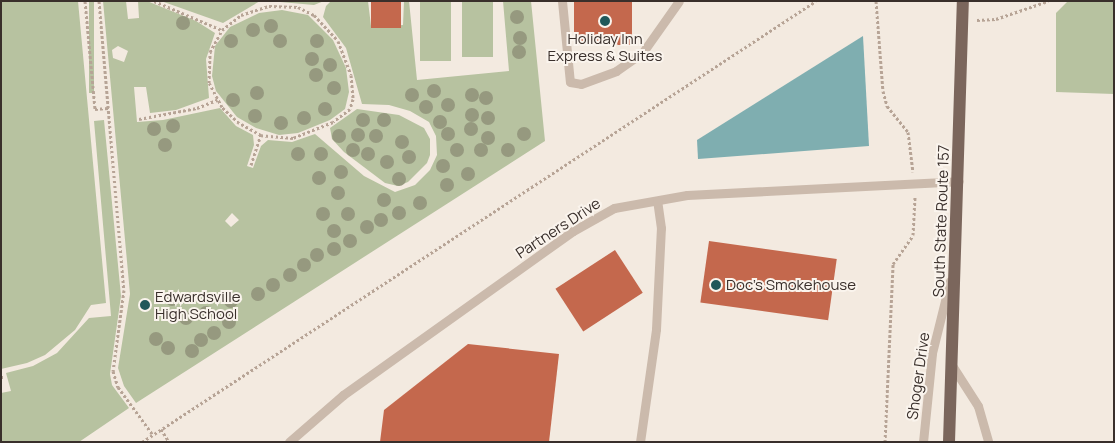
<!DOCTYPE html>
<style>
body{margin:0}
#map{position:relative;width:1115px;height:443px;overflow:hidden;background:#f3eae0;font-family:Manrope,sans-serif}
div>[style]{position:absolute}
.green>*{inset:0;background:#b7c2a0;transform-origin:0 0}
.water>*{inset:0;background:#7faeb0}
.building>*{inset:0;background:#c4684d;transform-origin:0 0}
.path>*{height:3px;margin-top:-1.5px;transform-origin:0;background:repeating-linear-gradient(90deg,#b7a496 0 2.5px,transparent 0 5px)}
.service>*{height:9px;margin:-4.5px;padding:0 4.5px;transform-origin:4.5px;border-radius:4.5px;background:#cbbaac}
.primary>*{height:12px;margin:-6px;padding:0 6px;transform-origin:6px;border-radius:6px;background:#7b665c}
.trees>*{width:14px;height:14px;margin:-7px;border-radius:50%;background:#96997f}
.dots>*{width:14px;height:14px;translate:-50% -50%;box-sizing:border-box;border:2px solid #faf4ed;border-radius:50%}
span{translate:-50% -50%;white-space:nowrap;text-align:center;line-height:1.15;-webkit-text-stroke:4px #faf4ed;paint-order:stroke}
.poi-label{font-size:15px;color:#392f2b}
.left{translate:0 -50%;text-align:left}
.street-label{font-size:15px;color:#392f2b}
.frame{position:absolute;inset:0;border:2px solid #392f2b;pointer-events:none}
</style>
<div id="map">
<div class="green">
<div style="clip-path:polygon(1px 1px,78px 1px,106px 303px,91px 305px,75px 330px,45px 355px,27px 363px,1px 369px)"></div>
<div style="left:89px;top:1px;width:5px;height:92px"></div>
<div style="clip-path:polygon(evenodd,103px 1px,126px 1px,128px 19px,139px 18px,138px 1px,147px 1px,196px 21px,215px 33px,206px 59px,209px 98px,176px 110px,150px 113px,146px 87px,134px 87px,137px 122px,163px 120px,220px 108px,236px 126px,253px 135px,254px 145px,247px 166px,253px 168px,261px 146px,268px 140px,292px 142px,315px 134px,364px 176px,395px 192px,415px 185px,430px 170px,437px 155px,436px 136px,429px 122px,410px 111px,389px 105px,362px 104px,346px 48px,323px 17px,326px 6px,331px 1px,368px 1px,371px 26px,374px 27px,403px 25px,404px 1px,409px 1px,417px 80px,509px 71px,503px 1px,531px 1px,545px 141px,136px 403px,124px 386px,118px 368px,130px 294px,103px 1px,118px 46px,128px 51px,124px 62px,113px 58px,112px 50px,118px 46px,103px 1px,232px 213px,239px 220px,231px 227px,225px 221px,232px 213px)"></div>
<div style="clip-path:polygon(161px 1px,260px 1px,223px 23px)"></div>
<div style="clip-path:polygon(269px 1px,324px 1px,314px 5px)"></div>
<div style="left:420px;top:1px;width:31px;height:60px"></div>
<div style="left:462px;top:1px;width:31px;height:56px"></div>
<div style="clip-path:polygon(1068px 1px,1114px 1px,1114px 94px,1056px 92px,1056px 13px)"></div>
<div style="clip-path:polygon(282px 10px,308px 15px,333px 40px,346px 68px,349px 92px,345px 109px,330px 120px,298px 133px,279px 135px,256px 128px,237px 117px,216px 91px,212px 76px,215px 46px,230px 27px,259px 13px)"></div>
<div style="clip-path:polygon(357px 109px,399px 115px,424px 128px,430px 139px,430px 155px,427px 163px,408px 182px,398px 186px,385px 183px,344px 152px,332px 139px,330px 128px)"></div>
<div style="clip-path:polygon(104px 120px,121px 296px,110px 374px,112px 385px,129px 408px,79px 442px,1px 442px,1px 393px,11px 391px,6px 373px,33px 366px,57px 353px,89px 318px,111px 316px,94px 121px)"></div>
</div>
<div class="water">
<div style="clip-path:polygon(863px 36px,869px 146px,698px 159px,697px 140px)"></div>
</div>
<div class="building">
<div style="left:371px;top:1px;width:30px;height:27px"></div>
<div style="left:574px;top:1px;width:58px;height:44px"></div>
<div style="left:709px;top:241px;width:129px;height:62px;rotate:8deg"></div>
<div style="left:615px;top:250px;width:51px;height:71px;rotate:57deg"></div>
<div style="clip-path:polygon(468px 344px,559px 354px,549px 442px,380px 442px,384px 410px)"></div>
</div>
<div class="path">
<div style="left:85px;top:1px;width:108px;rotate:84.7deg"></div>
<div style="left:95px;top:109px;width:13px;rotate:-4deg"></div>
<div style="left:99px;top:1px;width:290px;rotate:85.1deg"></div>
<div style="left:124px;top:290px;width:82px;rotate:97.7deg"></div>
<div style="left:113px;top:371px;width:17px;rotate:73deg"></div>
<div style="left:118px;top:387px;width:59px;rotate:53.9deg"></div>
<div style="left:154px;top:1px;width:74px;rotate:23.1deg"></div>
<div style="left:876px;top:1px;width:90px;rotate:85.6deg"></div>
<div style="left:883px;top:91px;width:16px;rotate:75deg"></div>
<div style="left:887px;top:106px;width:33px;rotate:51deg"></div>
<div style="left:908px;top:132px;width:40px;rotate:82.9deg"></div>
<div style="left:269px;top:6px;width:29px;rotate:2deg"></div>
<div style="left:298px;top:7px;width:18px;rotate:27deg"></div>
<div style="left:314px;top:15px;width:35px;rotate:47deg"></div>
<div style="left:338px;top:41px;width:36px;rotate:69deg"></div>
<div style="left:351px;top:75px;width:24px;rotate:85deg"></div>
<div style="left:353px;top:99px;width:10px;rotate:107deg"></div>
<div style="left:350px;top:109px;width:21px;rotate:143deg"></div>
<div style="left:333px;top:122px;width:43px;rotate:158.2deg"></div>
<div style="left:293px;top:138px;width:32px;rotate:-175deg"></div>
<div style="left:261px;top:135px;width:25px;rotate:-151deg"></div>
<div style="left:239px;top:123px;width:23px;rotate:-137deg"></div>
<div style="left:222px;top:107px;width:27px;rotate:-118deg"></div>
<div style="left:209px;top:83px;width:31px;rotate:-88deg"></div>
<div style="left:210px;top:52px;width:25px;rotate:-61deg"></div>
<div style="left:222px;top:30px;width:24px;rotate:-38deg"></div>
<div style="left:241px;top:15px;width:29px;rotate:-18deg"></div>
<div style="left:977px;top:20px;width:19px;rotate:-3deg"></div>
<div style="left:996px;top:19px;width:55px;rotate:-19.1deg"></div>
<div style="left:139px;top:119px;width:59px;rotate:-10.7deg"></div>
<div style="left:197px;top:108px;width:22px;rotate:-22deg"></div>
<div style="left:251px;top:165px;width:32px;rotate:-72deg"></div>
<div style="left:1px;top:377px;width:4px"></div>
<div style="left:161px;top:429px;width:15px;rotate:58deg"></div>
<div style="left:142px;top:442px;width:805px;rotate:-33.2deg"></div>
<div style="left:885px;top:442px;width:178px;rotate:-87.4deg"></div>
<div style="left:893px;top:264px;width:35px;rotate:-55deg"></div>
<div style="left:913px;top:235px;width:39px;rotate:-87deg"></div>
</div>
<div class="service">
<div style="left:562px;top:1px;width:81px;rotate:84.4deg"></div>
<div style="left:570px;top:82px;width:11px;rotate:10deg"></div>
<div style="left:581px;top:84px;width:37px;rotate:-20deg"></div>
<div style="left:616px;top:71px;width:33px;rotate:-35deg"></div>
<div style="left:643px;top:52px;width:62px;rotate:-54.8deg"></div>
<div style="left:953px;top:367px;width:46px;rotate:57.3deg"></div>
<div style="left:978px;top:406px;width:37px;rotate:74deg"></div>
<div style="left:289px;top:442px;width:72px;rotate:-41deg"></div>
<div style="left:343px;top:395px;width:282px;rotate:-35.5deg"></div>
<div style="left:573px;top:231px;width:47px;rotate:-29.3deg"></div>
<div style="left:614px;top:208px;width:74px;rotate:-10.1deg"></div>
<div style="left:687px;top:195px;width:272px;rotate:-2.9deg"></div>
<div style="left:640px;top:442px;width:114px;rotate:-81.9deg"></div>
<div style="left:656px;top:329px;width:101px;rotate:-87.2deg"></div>
<div style="left:661px;top:228px;width:27px;rotate:-98deg"></div>
<div style="left:923px;top:442px;width:89px;rotate:-84.2deg"></div>
<div style="left:932px;top:353px;width:74px;rotate:-76deg"></div>
</div>
<div class="primary">
<div style="left:949px;top:442px;width:441px;rotate:-88.2deg"></div>
</div>
<div class="trees">
<div style="left:517px;top:17px"></div>
<div style="left:183px;top:23px"></div>
<div style="left:271px;top:26px"></div>
<div style="left:253px;top:30px"></div>
<div style="left:520px;top:38px"></div>
<div style="left:231px;top:41px"></div>
<div style="left:280px;top:41px"></div>
<div style="left:317px;top:41px"></div>
<div style="left:519px;top:52px"></div>
<div style="left:312px;top:59px"></div>
<div style="left:330px;top:65px"></div>
<div style="left:316px;top:75px"></div>
<div style="left:334px;top:88px"></div>
<div style="left:434px;top:91px"></div>
<div style="left:257px;top:93px"></div>
<div style="left:412px;top:95px"></div>
<div style="left:472px;top:95px"></div>
<div style="left:486px;top:98px"></div>
<div style="left:233px;top:100px"></div>
<div style="left:448px;top:105px"></div>
<div style="left:426px;top:107px"></div>
<div style="left:325px;top:109px"></div>
<div style="left:472px;top:115px"></div>
<div style="left:255px;top:116px"></div>
<div style="left:304px;top:118px"></div>
<div style="left:488px;top:118px"></div>
<div style="left:363px;top:120px"></div>
<div style="left:384px;top:120px"></div>
<div style="left:440px;top:122px"></div>
<div style="left:281px;top:123px"></div>
<div style="left:173px;top:126px"></div>
<div style="left:154px;top:129px"></div>
<div style="left:471px;top:129px"></div>
<div style="left:448px;top:134px"></div>
<div style="left:524px;top:134px"></div>
<div style="left:358px;top:135px"></div>
<div style="left:339px;top:136px"></div>
<div style="left:376px;top:136px"></div>
<div style="left:488px;top:138px"></div>
<div style="left:402px;top:142px"></div>
<div style="left:165px;top:145px"></div>
<div style="left:353px;top:150px"></div>
<div style="left:457px;top:150px"></div>
<div style="left:481px;top:150px"></div>
<div style="left:508px;top:150px"></div>
<div style="left:298px;top:154px"></div>
<div style="left:321px;top:154px"></div>
<div style="left:368px;top:154px"></div>
<div style="left:409px;top:157px"></div>
<div style="left:387px;top:162px"></div>
<div style="left:443px;top:166px"></div>
<div style="left:341px;top:172px"></div>
<div style="left:468px;top:174px"></div>
<div style="left:319px;top:178px"></div>
<div style="left:399px;top:179px"></div>
<div style="left:447px;top:185px"></div>
<div style="left:338px;top:193px"></div>
<div style="left:384px;top:200px"></div>
<div style="left:420px;top:203px"></div>
<div style="left:399px;top:213px"></div>
<div style="left:323px;top:214px"></div>
<div style="left:348px;top:214px"></div>
<div style="left:381px;top:220px"></div>
<div style="left:367px;top:227px"></div>
<div style="left:334px;top:231px"></div>
<div style="left:350px;top:241px"></div>
<div style="left:334px;top:249px"></div>
<div style="left:317px;top:255px"></div>
<div style="left:304px;top:265px"></div>
<div style="left:290px;top:275px"></div>
<div style="left:273px;top:285px"></div>
<div style="left:258px;top:294px"></div>
<div style="left:172px;top:299px"></div>
<div style="left:231px;top:301px"></div>
<div style="left:206px;top:313px"></div>
<div style="left:186px;top:318px"></div>
<div style="left:229px;top:322px"></div>
<div style="left:214px;top:333px"></div>
<div style="left:156px;top:339px"></div>
<div style="left:201px;top:340px"></div>
<div style="left:168px;top:348px"></div>
<div style="left:192px;top:351px"></div>
</div>
<div class="dots">
<div style="left:605px;top:21px;background:#20585a"></div>
<div style="left:716px;top:285px;background:#20585a"></div>
<div style="left:145px;top:305px;background:#20585a"></div>
</div>
<div class="poi-label">
<span style="left:605px;top:47px">Holiday Inn<br>Express &amp; Suites</span>
<span class="left" style="left:726px;top:285px">Doc's Smokehouse</span>
<span class="left" style="left:155px;top:305px">Edwardsville<br>High School</span>
</div>
<div class="street-label">
<span style="left:941px;top:221px;rotate:-88deg">South State Route 157</span>
<span style="left:558px;top:228px;rotate:-33deg">Partners Drive</span>
<span style="left:918px;top:376px;rotate:-82deg">Shoger Drive</span>
</div>
<div class="frame"></div>
</div>
